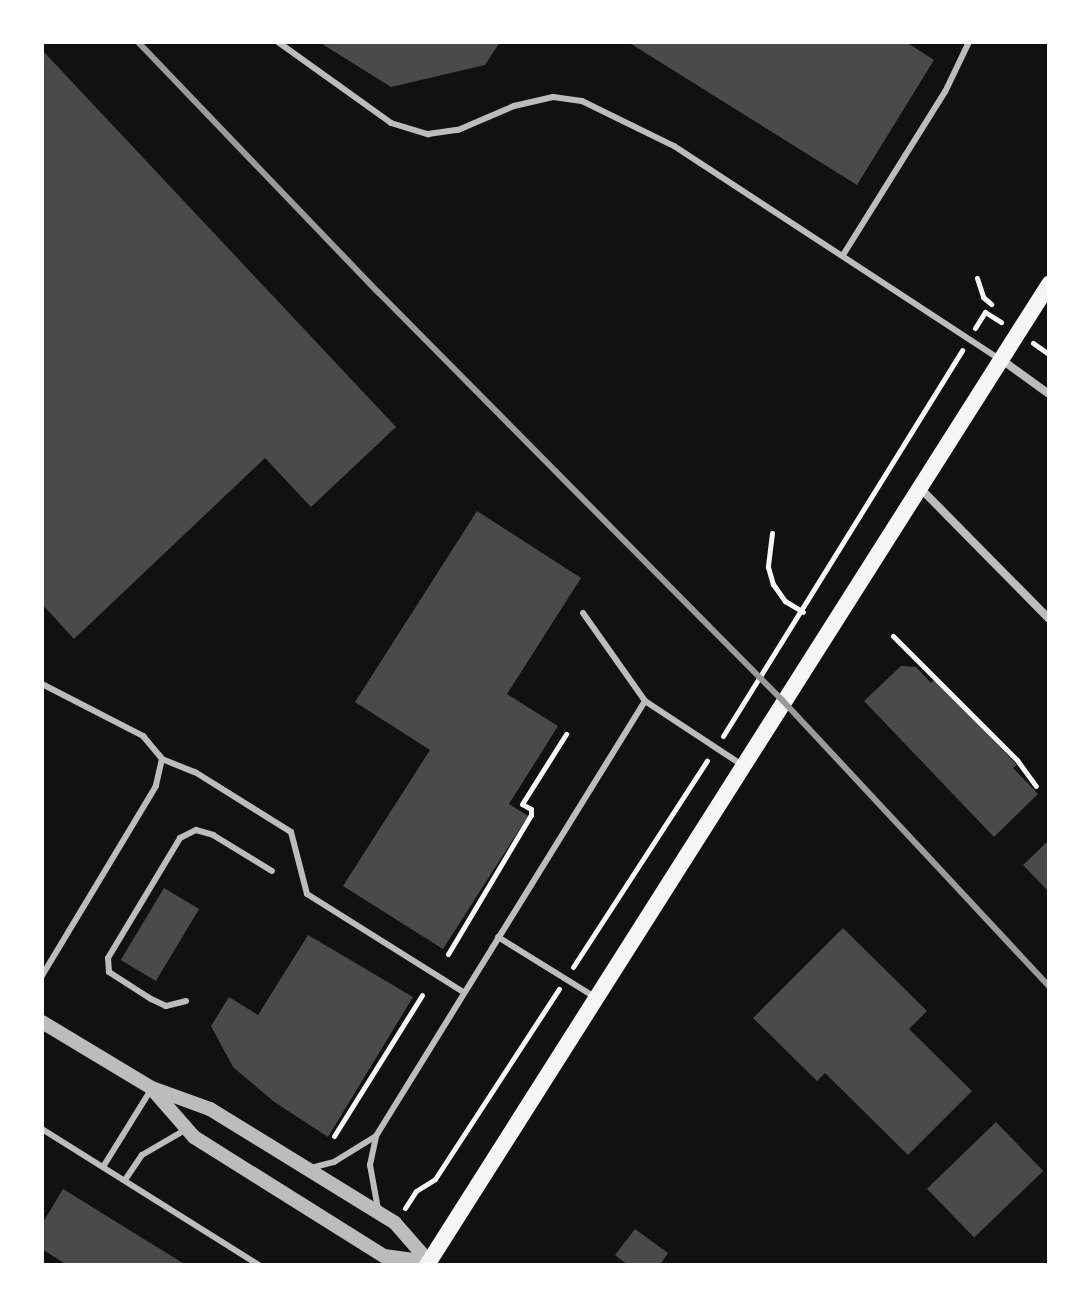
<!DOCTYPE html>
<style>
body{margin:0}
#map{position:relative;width:1091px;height:1307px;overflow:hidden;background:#111;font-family:"DejaVu Sans",sans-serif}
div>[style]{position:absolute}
.building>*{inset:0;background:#4a4a4a;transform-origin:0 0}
.path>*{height:5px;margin:-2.5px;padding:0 2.5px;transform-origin:2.5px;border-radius:2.5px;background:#f5f5f5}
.service>*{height:6px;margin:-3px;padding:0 3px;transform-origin:3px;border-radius:3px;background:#bcbcbc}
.minor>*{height:8px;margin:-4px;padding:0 4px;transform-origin:4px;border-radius:4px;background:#bcbcbc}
.tertiary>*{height:14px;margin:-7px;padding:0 7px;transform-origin:7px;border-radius:7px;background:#bcbcbc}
.secondary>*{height:16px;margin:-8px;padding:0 8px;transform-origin:8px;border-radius:8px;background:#f5f5f5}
.rail>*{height:6px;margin:-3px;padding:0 3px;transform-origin:3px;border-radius:3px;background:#9a9a9a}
span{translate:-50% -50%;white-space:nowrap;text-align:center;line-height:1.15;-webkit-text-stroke:7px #fff;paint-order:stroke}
.frame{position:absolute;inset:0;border:44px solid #fff;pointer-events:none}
</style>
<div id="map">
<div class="building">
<div style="clip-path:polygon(319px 42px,500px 42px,485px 65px,391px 87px)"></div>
<div style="clip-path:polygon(628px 42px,906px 42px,934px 60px,857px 185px)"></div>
<div style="clip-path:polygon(42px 50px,396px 427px,311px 507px,265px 458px,74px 639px,42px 604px)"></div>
<div style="clip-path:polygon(477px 511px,581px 578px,507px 694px,558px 726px,509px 804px,528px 816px,443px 949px,343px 886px,430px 750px,355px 702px)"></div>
<div style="clip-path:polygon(901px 666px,916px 667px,931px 683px,935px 679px,1017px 765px,1013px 768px,1038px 794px,994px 837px,864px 701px)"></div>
<div style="clip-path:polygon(1049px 840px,1049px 892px,1023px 865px)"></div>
<div style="left:164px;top:888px;width:41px;height:84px;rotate:31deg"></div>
<div style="clip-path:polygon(843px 928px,927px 1011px,909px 1029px,972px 1091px,908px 1155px,825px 1073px,817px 1081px,753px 1018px)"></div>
<div style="clip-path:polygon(308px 935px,413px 997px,328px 1137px,273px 1101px,233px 1067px,211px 1026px,229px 997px,258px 1015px)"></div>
<div style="left:996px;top:1122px;width:68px;height:96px;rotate:46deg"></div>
<div style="clip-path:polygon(63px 1189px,186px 1265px,67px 1265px,42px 1249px,42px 1224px)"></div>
<div style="clip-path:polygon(635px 1229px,668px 1253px,660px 1265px,628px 1265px,615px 1255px)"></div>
</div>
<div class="path">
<div style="left:977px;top:278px;width:20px;rotate:72deg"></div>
<div style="left:983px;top:297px;width:11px;rotate:41deg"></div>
<div style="left:975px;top:328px;width:19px;rotate:-58deg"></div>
<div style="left:985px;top:312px;width:19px;rotate:32deg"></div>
<div style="left:1033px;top:343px;width:19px;rotate:35deg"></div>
<div style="left:772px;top:533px;width:34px;rotate:97deg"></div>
<div style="left:768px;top:567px;width:18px;rotate:74deg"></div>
<div style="left:773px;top:584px;width:21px;rotate:55deg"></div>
<div style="left:785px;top:601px;width:21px;rotate:31deg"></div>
<div style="left:893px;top:636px;width:175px;rotate:45deg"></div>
<div style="left:1017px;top:760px;width:32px;rotate:54deg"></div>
<div style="left:723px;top:736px;width:454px;rotate:-58.2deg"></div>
<div style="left:448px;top:954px;width:162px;rotate:-59.2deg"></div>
<div style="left:531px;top:815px;width:6px;rotate:-90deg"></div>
<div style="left:531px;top:809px;width:10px;rotate:-151deg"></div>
<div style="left:522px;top:804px;width:83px;rotate:-57.8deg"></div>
<div style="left:573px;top:967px;width:246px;rotate:-57deg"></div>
<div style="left:334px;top:1136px;width:166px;rotate:-58deg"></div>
<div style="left:405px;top:1208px;width:20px;rotate:-57deg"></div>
<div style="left:416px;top:1191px;width:22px;rotate:-32deg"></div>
<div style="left:435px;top:1179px;width:227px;rotate:-56.9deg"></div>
</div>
<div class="service">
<div style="left:278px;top:42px;width:139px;rotate:35.6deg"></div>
<div style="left:391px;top:123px;width:39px;rotate:17deg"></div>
<div style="left:428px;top:134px;width:30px;rotate:-8deg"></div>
<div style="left:458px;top:130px;width:61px;rotate:-23.2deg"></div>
<div style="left:514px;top:106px;width:40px;rotate:-13deg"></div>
<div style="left:553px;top:97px;width:29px;rotate:8deg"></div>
<div style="left:582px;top:101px;width:102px;rotate:26.1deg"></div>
<div style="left:674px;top:146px;width:387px;rotate:33.2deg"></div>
<div style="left:843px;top:255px;width:192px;rotate:-58deg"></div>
<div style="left:945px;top:92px;width:55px;rotate:-64.4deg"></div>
<div style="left:583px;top:613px;width:108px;rotate:54.8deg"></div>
<div style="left:645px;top:701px;width:116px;rotate:33.4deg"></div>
<div style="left:42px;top:684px;width:114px;rotate:27.2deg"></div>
<div style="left:143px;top:736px;width:30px;rotate:50deg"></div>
<div style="left:162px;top:759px;width:28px;rotate:103deg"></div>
<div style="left:156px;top:786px;width:222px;rotate:121deg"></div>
<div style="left:162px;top:759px;width:35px;rotate:22deg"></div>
<div style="left:195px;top:772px;width:113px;rotate:32deg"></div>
<div style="left:291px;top:832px;width:64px;rotate:75.5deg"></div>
<div style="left:307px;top:894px;width:184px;rotate:32.1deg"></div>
<div style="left:498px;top:937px;width:112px;rotate:31.8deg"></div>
<div style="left:186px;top:1001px;width:21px;rotate:166deg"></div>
<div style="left:166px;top:1006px;width:17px;rotate:-155deg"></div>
<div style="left:151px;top:999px;width:50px;rotate:-147.3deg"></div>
<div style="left:109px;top:972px;width:14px;rotate:-94deg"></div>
<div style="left:108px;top:958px;width:140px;rotate:-59deg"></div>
<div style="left:180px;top:838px;width:18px;rotate:-27deg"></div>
<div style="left:196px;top:830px;width:18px;rotate:16deg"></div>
<div style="left:213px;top:835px;width:69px;rotate:31.4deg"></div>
<div style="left:42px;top:1129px;width:256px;rotate:32.1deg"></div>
<div style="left:103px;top:1167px;width:93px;rotate:-58.2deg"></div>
<div style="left:311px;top:1168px;width:24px;rotate:-15deg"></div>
<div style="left:334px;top:1162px;width:49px;rotate:-31.8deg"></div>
<div style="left:125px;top:1180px;width:30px;rotate:-56deg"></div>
<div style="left:142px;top:1155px;width:50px;rotate:-30.2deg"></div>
<div style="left:378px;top:1209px;width:45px;rotate:-100.3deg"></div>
<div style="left:370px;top:1165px;width:30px;rotate:-78deg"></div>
<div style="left:376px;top:1136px;width:511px;rotate:-58.27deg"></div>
</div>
<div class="minor">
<div style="left:1002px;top:360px;width:58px;rotate:35.9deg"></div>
<div style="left:922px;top:490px;width:181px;rotate:45.4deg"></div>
</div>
<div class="tertiary">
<div style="left:42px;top:1022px;width:128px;rotate:31deg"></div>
<div style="left:152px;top:1088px;width:62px;rotate:19.9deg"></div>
<div style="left:210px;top:1109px;width:217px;rotate:31.6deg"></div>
<div style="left:395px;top:1223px;width:52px;rotate:48.9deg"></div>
<div style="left:152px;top:1089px;width:64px;rotate:48.8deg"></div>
<div style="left:194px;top:1137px;width:224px;rotate:32.1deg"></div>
<div style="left:384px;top:1256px;width:45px;rotate:7.6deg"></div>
</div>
<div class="secondary">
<div style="left:427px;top:1265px;width:1162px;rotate:-57.62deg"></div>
</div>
<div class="rail">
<div style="left:138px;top:42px;width:348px;rotate:46.2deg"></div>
<div style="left:379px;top:293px;width:574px;rotate:45.28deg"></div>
<div style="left:783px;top:701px;width:390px;rotate:47deg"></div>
</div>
<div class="frame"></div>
</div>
